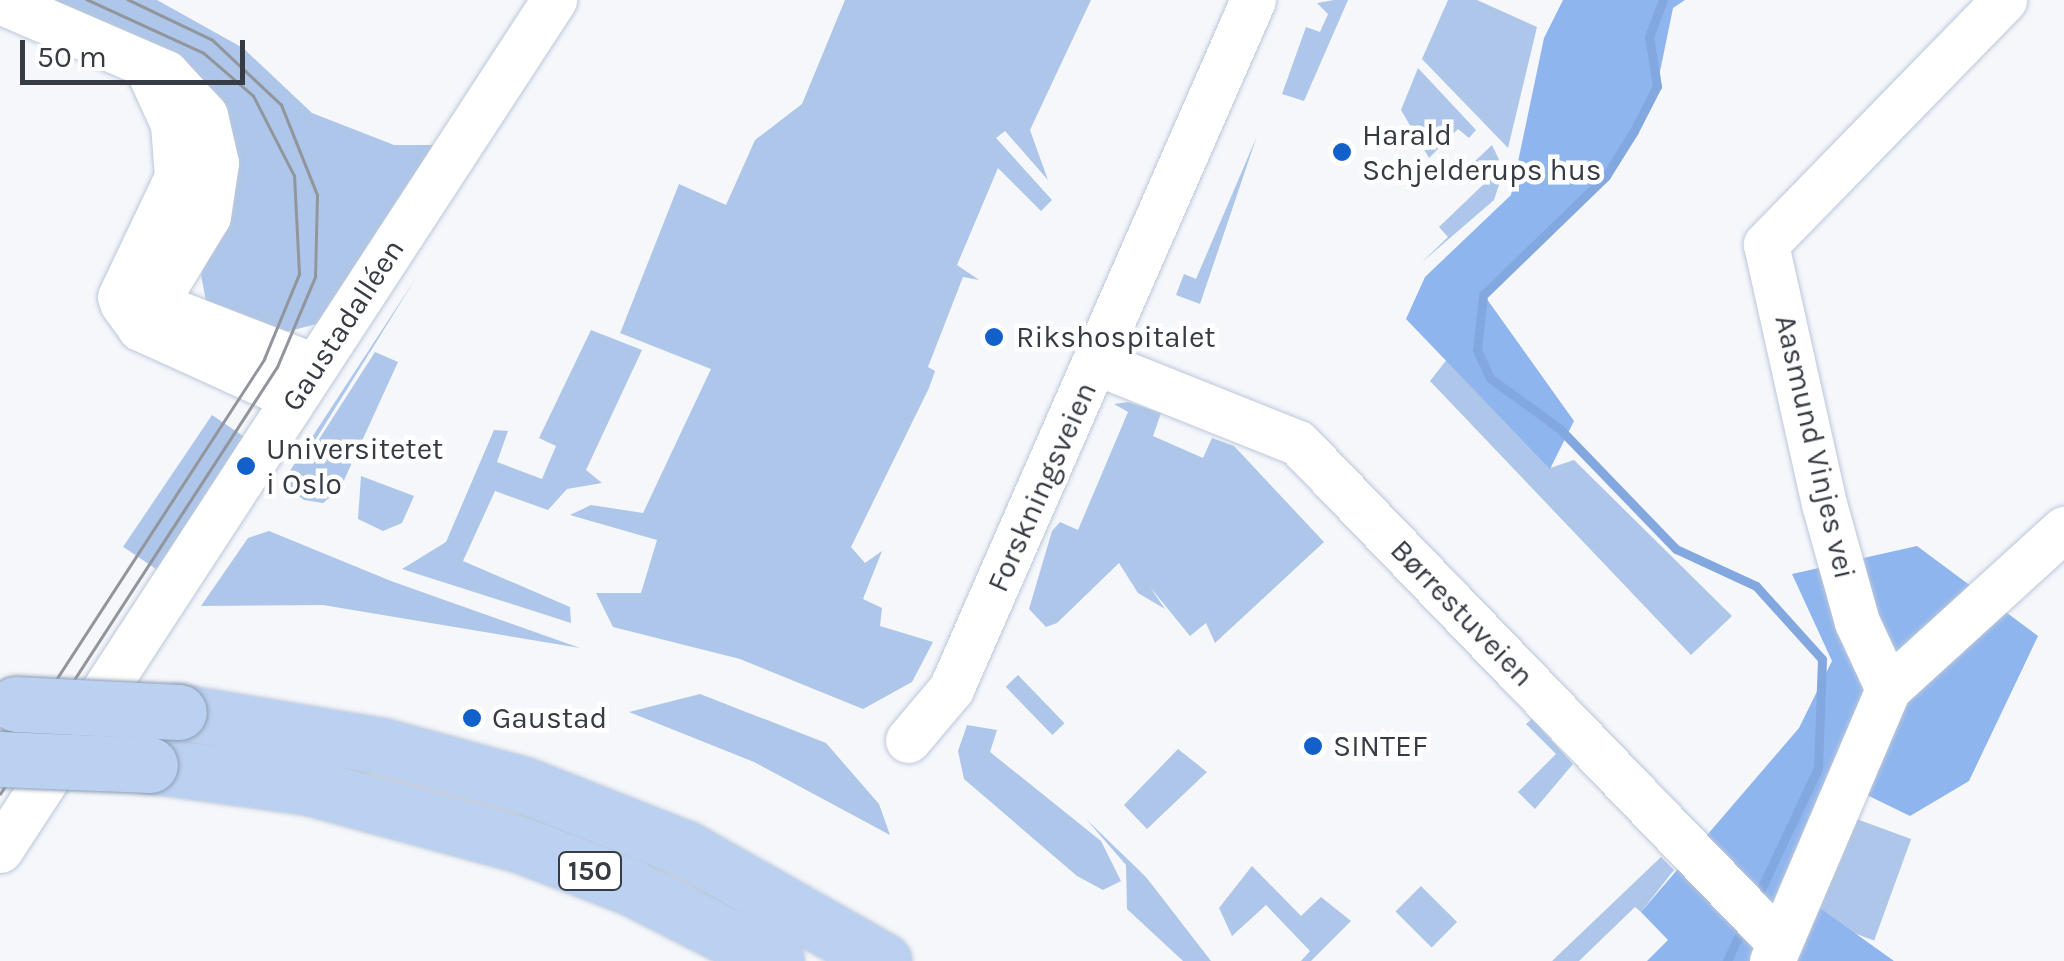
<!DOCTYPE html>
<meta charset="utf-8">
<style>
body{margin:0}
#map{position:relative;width:2064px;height:961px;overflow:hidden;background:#f5f7fb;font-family:Karla,sans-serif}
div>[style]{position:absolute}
.green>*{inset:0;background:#adc6ea;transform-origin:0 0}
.forest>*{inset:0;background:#8fb5ee}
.stream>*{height:9px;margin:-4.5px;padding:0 4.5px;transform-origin:4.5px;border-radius:4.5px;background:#83a8e0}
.roads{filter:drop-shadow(0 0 2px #bbc7da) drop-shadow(0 0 2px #bbc7da)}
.minor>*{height:45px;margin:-22.5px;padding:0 22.5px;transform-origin:22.5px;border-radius:22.5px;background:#fff}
.highway>*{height:55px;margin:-27.5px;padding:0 27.5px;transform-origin:27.5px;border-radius:27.5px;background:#bbd1f1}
.tram>*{height:2.5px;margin:-1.25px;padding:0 1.25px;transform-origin:1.25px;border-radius:1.25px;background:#92969c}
.bridges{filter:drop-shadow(0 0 2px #8d9db4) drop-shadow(0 0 2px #8d9db4)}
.highway-bridge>*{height:55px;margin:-27.5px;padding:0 27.5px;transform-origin:27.5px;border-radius:27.5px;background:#bbd1f1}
.dots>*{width:28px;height:28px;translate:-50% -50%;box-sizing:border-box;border:5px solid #fff;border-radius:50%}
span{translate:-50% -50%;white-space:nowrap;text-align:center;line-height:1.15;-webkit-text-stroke:9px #fff;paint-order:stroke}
.shield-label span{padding:2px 8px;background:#fff;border:2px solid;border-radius:8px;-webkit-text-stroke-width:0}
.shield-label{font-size:28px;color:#373c44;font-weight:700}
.poi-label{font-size:30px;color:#373c44}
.left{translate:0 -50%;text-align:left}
.street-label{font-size:30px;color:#373c44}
.scale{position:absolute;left:20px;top:40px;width:225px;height:45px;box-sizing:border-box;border:5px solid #373c44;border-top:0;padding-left:12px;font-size:30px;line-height:35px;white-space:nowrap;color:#373c44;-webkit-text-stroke:8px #fff;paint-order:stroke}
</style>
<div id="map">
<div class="green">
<div style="clip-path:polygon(42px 0,157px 0,243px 48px,312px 113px,394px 145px,436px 145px,317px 324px,285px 332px,206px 301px,201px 275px,227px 162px)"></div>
<div style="clip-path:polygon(845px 0,1091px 0,1030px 130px,1048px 180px,1005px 131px,996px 138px,1052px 200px,1041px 211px,998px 168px,957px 265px,979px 280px,963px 277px,928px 367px,935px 371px,929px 388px,851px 547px,865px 563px,882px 551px,863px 599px,882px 608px,880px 626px,933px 642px,912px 682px,863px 709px,740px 659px,613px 627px,596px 593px,641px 593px,657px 540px,570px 515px,591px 505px,643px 513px,711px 369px,620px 333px,621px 331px,679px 184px,726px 205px,755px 140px,802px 104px)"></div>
<div style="clip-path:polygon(1334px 0,1348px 0,1304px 101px,1282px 94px,1306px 27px,1320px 32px,1328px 14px,1317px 3px)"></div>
<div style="clip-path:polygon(1448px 0,1477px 0,1537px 27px,1508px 148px,1422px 59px)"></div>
<div style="clip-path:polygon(1418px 68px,1476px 130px,1469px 138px,1458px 129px,1429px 158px,1401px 110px)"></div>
<div style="clip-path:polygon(1257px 136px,1200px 304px,1176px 295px,1184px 274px,1196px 279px)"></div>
<div style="clip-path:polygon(1492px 145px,1504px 170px,1494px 200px,1421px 263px,1448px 237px,1439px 227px,1488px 180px,1472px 164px)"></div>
<div style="clip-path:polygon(416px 278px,311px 447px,333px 457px,314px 447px,375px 352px,398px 362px,340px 489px,323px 503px,304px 500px,282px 483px)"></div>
<div style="clip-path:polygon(591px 330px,642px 350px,586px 470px,602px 483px,567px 489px,548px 510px,495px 491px,463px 561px,570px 607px,571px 623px,402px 569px,446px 542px,494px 430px,508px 431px,497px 462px,542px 479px,556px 446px,539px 438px)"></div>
<div style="clip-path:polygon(1448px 358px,1550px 468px,1574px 460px,1732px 616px,1691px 655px,1430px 381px)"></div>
<div style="clip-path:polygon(1128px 402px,1161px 413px,1153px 436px,1203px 458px,1212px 438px,1234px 446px,1324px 542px,1215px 643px,1206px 623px,1190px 636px,1150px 587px,1165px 609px,1138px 593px,1119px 563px,1057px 623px,1046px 627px,1029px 609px,1052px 531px,1060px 522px,1078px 530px,1128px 412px,1114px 404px)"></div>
<div style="left:212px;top:415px;width:41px;height:159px;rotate:34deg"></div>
<div style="clip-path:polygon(361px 476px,414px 496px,402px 523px,383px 531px,358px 519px)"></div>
<div style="clip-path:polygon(269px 531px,391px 581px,580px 648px,323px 605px,201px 606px,248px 538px)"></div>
<div style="left:1018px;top:675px;width:67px;height:17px;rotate:46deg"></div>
<div style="clip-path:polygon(700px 694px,826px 743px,879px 804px,890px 835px,754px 762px,629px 712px)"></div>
<div style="clip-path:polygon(1532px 719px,1573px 764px,1535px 809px,1518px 792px,1556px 754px,1526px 724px)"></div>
<div style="clip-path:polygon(967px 725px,997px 730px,990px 752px,1101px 841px,1121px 881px,1103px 890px,1077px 876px,964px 779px,958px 751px)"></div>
<div style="clip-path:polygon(1178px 749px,1207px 772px,1147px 829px,1124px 805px)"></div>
<div style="left:1851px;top:817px;width:64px;height:108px;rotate:20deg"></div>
<div style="clip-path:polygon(1086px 819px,1146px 877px,1211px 961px,1183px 961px,1127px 909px,1126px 865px)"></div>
<div style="clip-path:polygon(1661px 857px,1674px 870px,1641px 912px,1635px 907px,1579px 961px,1552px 961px)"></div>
<div style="clip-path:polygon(1252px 866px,1301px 916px,1321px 897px,1351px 921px,1311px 961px,1301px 961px,1310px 951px,1266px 905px,1232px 936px,1219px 908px)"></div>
<div style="left:1421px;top:886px;width:51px;height:36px;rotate:45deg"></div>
</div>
<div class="forest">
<div style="clip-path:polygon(1563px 0,1685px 0,1673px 8px,1657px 86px,1606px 176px,1484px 295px,1574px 421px,1550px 469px,1406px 319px,1425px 277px,1511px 195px,1544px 38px)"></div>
<div style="clip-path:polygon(1917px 546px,2038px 636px,1969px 781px,1910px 816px,1865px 794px,1817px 906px,1894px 961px,1647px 961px,1668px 940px,1641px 912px,1799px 728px,1832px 661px,1792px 574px)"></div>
</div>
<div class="stream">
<div style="left:1663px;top:0;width:39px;rotate:111deg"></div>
<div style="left:1649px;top:36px;width:51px;rotate:80.9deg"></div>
<div style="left:1657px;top:86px;width:51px;rotate:117.1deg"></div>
<div style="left:1634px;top:131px;width:53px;rotate:121.9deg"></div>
<div style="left:1606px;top:176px;width:171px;rotate:135.9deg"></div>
<div style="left:1483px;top:295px;width:55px;rotate:96.2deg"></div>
<div style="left:1477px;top:350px;width:31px;rotate:65deg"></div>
<div style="left:1490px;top:378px;width:87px;rotate:36.1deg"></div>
<div style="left:1560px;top:429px;width:167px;rotate:46deg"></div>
<div style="left:1676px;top:549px;width:88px;rotate:24.8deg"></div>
<div style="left:1756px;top:586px;width:98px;rotate:47.9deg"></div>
<div style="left:1822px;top:659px;width:109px;rotate:92.1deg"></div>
<div style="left:1818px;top:768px;width:146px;rotate:115.2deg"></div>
<div style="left:1727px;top:961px;width:38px;rotate:-65deg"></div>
</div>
<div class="roads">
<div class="minor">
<div style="left:0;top:1px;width:181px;rotate:23.4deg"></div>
<div style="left:166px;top:73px;width:57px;rotate:47.1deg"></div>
<div style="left:205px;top:115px;width:49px;rotate:77.1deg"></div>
<div style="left:216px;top:163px;width:54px;rotate:98.6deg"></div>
<div style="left:208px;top:216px;width:131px;rotate:121.3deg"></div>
<div style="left:131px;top:295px;width:196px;rotate:21.2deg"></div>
<div style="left:120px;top:297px;width:133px;rotate:-64.6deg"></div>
<div style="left:177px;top:177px;width:53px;rotate:-94.3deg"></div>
<div style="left:173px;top:124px;width:63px;rotate:-114.5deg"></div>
<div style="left:122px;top:303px;width:31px;rotate:54deg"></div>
<div style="left:140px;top:328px;width:169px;rotate:24.4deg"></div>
<div style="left:1098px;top:363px;width:215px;rotate:21.8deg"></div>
<div style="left:1298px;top:443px;width:687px;rotate:46.06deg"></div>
<div style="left:1888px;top:689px;width:238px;rotate:-42.3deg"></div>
<div style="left:908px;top:740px;width:67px;rotate:-49.9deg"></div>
<div style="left:951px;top:689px;width:752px;rotate:-66.33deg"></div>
<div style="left:0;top:850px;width:1015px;rotate:-56.91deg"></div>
<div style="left:1772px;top:961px;width:296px;rotate:-66.9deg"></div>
<div style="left:1888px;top:689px;width:74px;rotate:-114.8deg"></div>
<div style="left:1857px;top:622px;width:123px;rotate:-105.6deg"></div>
<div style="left:1824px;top:504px;width:266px;rotate:-102.6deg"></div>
<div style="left:1766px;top:244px;width:341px;rotate:-45.7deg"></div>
</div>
<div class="highway">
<div style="left:179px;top:712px;width:206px;rotate:9.5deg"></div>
<div style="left:382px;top:746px;width:147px;rotate:15.4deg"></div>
<div style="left:524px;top:785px;width:174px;rotate:21.6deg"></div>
<div style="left:686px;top:849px;width:227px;rotate:29.6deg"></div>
<div style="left:150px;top:765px;width:161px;rotate:7.9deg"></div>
<div style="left:309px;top:787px;width:221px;rotate:15.2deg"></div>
<div style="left:522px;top:845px;width:115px;rotate:21deg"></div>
<div style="left:629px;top:886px;width:165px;rotate:27deg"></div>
</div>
</div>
<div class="tram">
<div style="left:0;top:766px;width:485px;rotate:-57deg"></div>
<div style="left:264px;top:359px;width:92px;rotate:-67.6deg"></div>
<div style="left:299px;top:274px;width:98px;rotate:-92.9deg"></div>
<div style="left:294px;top:176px;width:90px;rotate:-117.1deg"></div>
<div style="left:253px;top:96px;width:66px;rotate:-139.3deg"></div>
<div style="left:203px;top:53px;width:128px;rotate:-155.4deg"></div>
<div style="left:0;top:794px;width:509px;rotate:-57.03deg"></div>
<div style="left:277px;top:367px;width:98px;rotate:-67.1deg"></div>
<div style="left:315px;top:277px;width:82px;rotate:-88.6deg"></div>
<div style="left:317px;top:195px;width:97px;rotate:-111.8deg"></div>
<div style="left:281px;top:105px;width:95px;rotate:-136.7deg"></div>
<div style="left:212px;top:40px;width:93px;rotate:-154.5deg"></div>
</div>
<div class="bridges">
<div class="highway-bridge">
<div style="left:16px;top:704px;width:163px;rotate:2.8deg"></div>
<div style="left:0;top:759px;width:150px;rotate:2.3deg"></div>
</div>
</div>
<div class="dots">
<div style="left:1342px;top:152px;background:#1260ca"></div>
<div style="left:994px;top:337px;background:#1260ca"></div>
<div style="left:246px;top:466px;background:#1260ca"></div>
<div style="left:472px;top:718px;background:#1260ca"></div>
<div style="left:1313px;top:746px;background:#1260ca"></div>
</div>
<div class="shield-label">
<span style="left:590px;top:871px">150</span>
</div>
<div class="poi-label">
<span class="left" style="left:1362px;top:152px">Harald<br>Schjelderups hus</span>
<span class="left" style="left:1016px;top:337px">Rikshospitalet</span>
<span class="left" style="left:266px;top:466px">Universitetet<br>i Oslo</span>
<span class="left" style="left:492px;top:718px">Gaustad</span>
<span class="left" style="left:1333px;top:746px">SINTEF</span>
</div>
<div class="street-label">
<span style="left:343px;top:325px;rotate:-57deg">Gaustadalléen</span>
<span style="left:1815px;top:447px;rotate:77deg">Aasmund Vinjes vei</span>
<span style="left:1042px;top:487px;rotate:-66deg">Forskningsveien</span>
<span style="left:1462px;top:613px;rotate:46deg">Børrestuveien</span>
</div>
<div class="scale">50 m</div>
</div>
